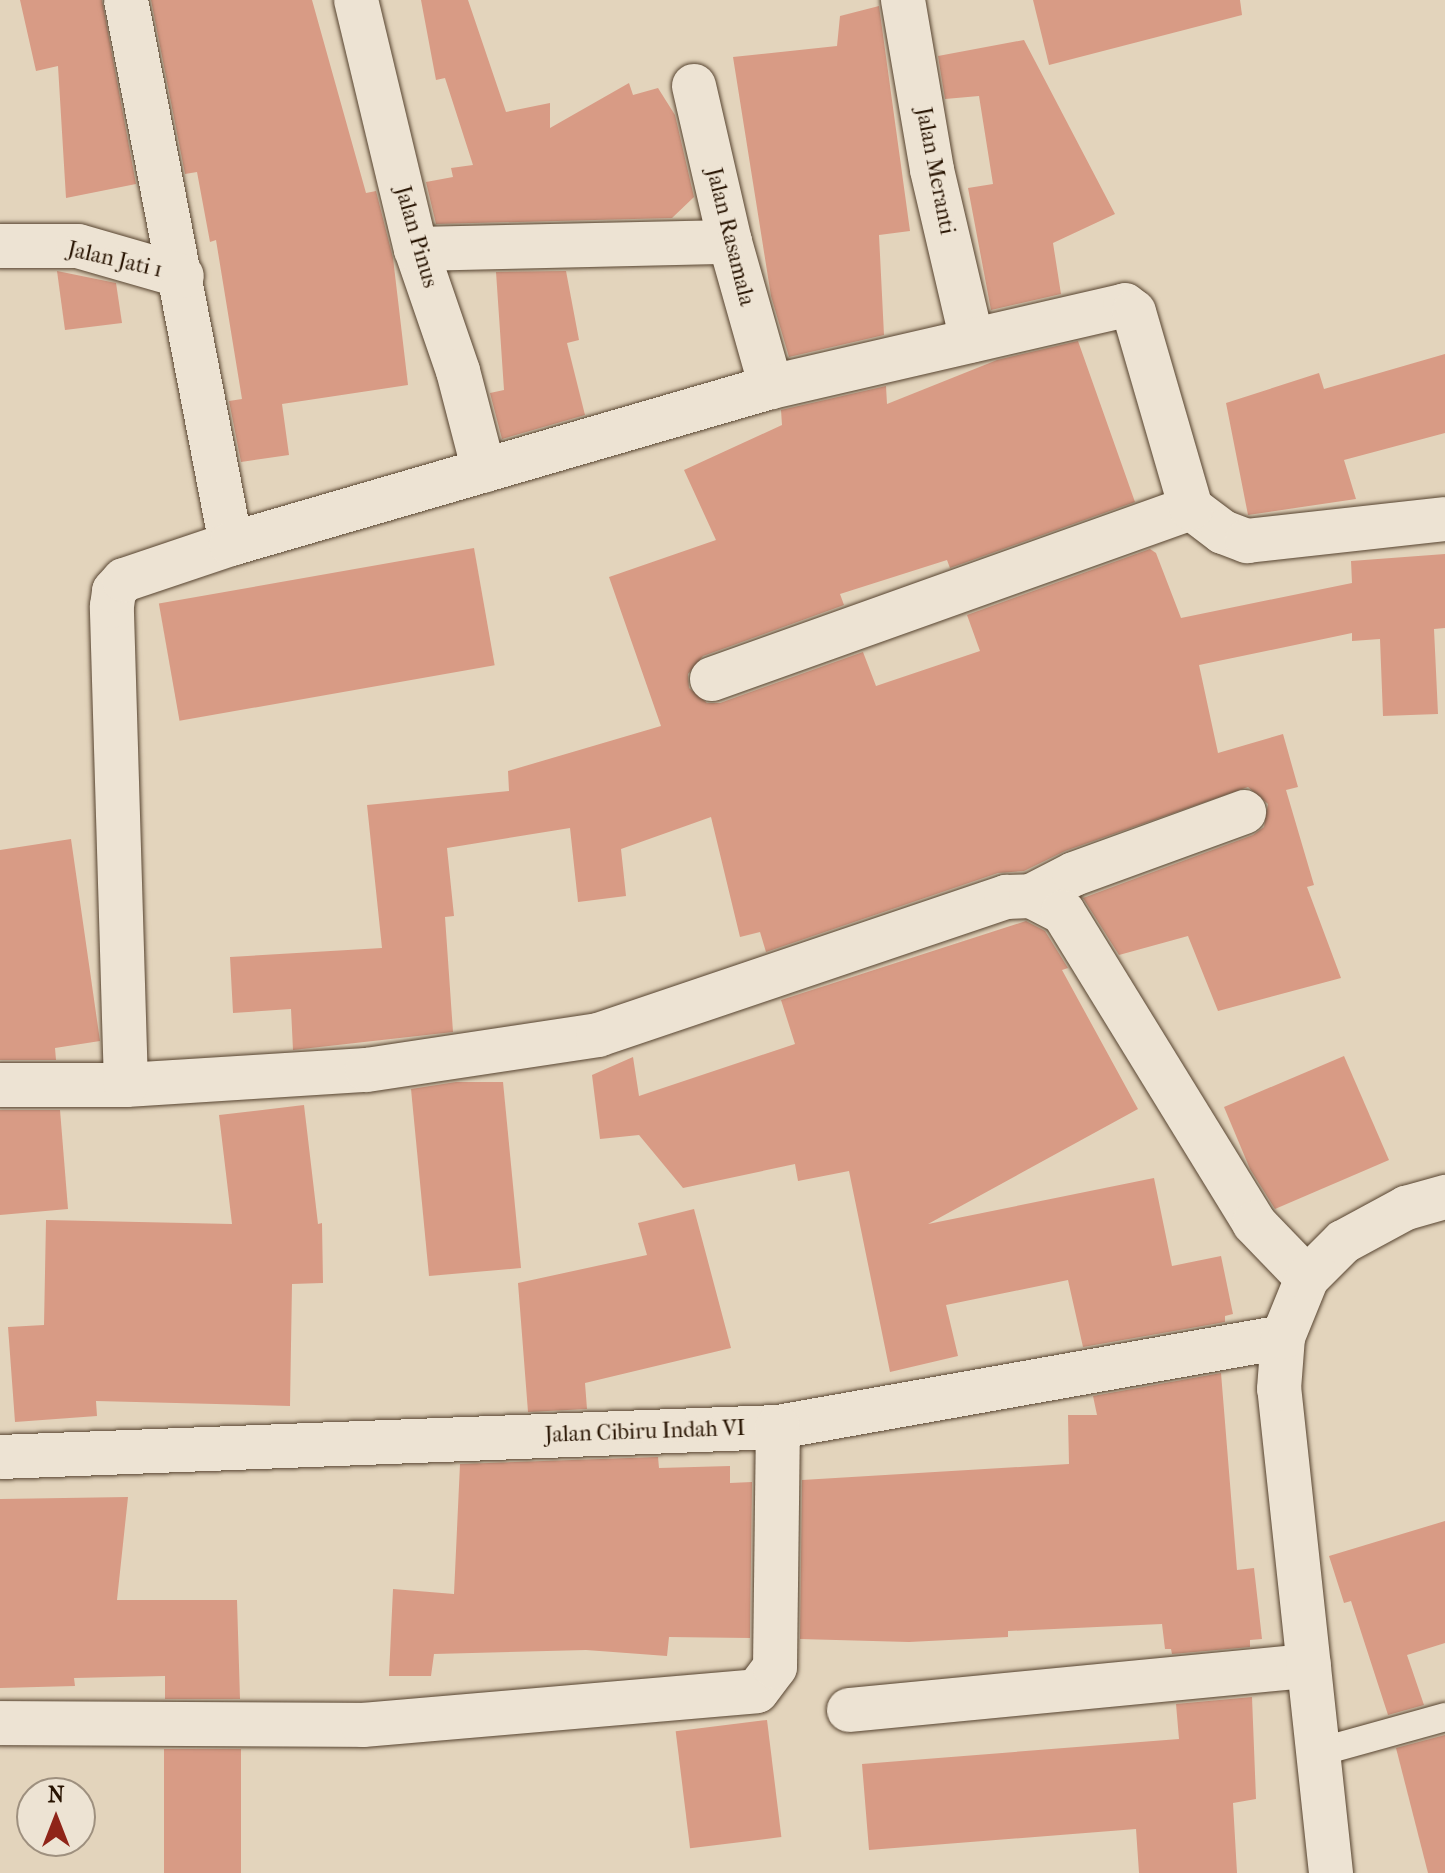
<!DOCTYPE html>
<style>
body{margin:0}
#map{position:relative;width:1445px;height:1873px;overflow:hidden;background:#e3d4bc;font-family:"IM FELL French Canon",serif}
div>[style]{position:absolute}
.building>*{inset:0;background:#d89b85;transform-origin:0 0}
.roads{filter:drop-shadow(0 0 2px #574430) drop-shadow(0 0 2px #574430)}
.lane>*{height:28px;margin:-14px;padding:0 14px;transform-origin:14px;border-radius:14px;background:#ede3d3}
.street>*{height:44px;margin:-22px;padding:0 22px;transform-origin:22px;border-radius:22px;background:#ede3d3}
.secondary>*{height:44px;margin:-22px;padding:0 22px;transform-origin:22px;border-radius:22px;background:#ede3d3}
span{translate:-50% -50%;white-space:nowrap;text-align:center;line-height:1.15;-webkit-text-stroke:7px #ede3d3;paint-order:stroke}
.street-label{font-size:22px;color:#281402}
.north{position:absolute;left:16px;top:1777px;width:80px;height:80px;box-sizing:border-box;background:#ede3d3;border:2px solid #9e907f;border-radius:50%;rotate:0deg;font-size:22px;font-weight:700;line-height:32px;text-align:center;color:#281402}
.north::after{content:'';display:block;margin:auto;width:28px;height:36px;background:#8f2418;clip-path:polygon(50% 0,100% 100%,50% 72%,0 100%)}
</style>
<div id="map">
<div class="building">
<div style="clip-path:polygon(20px 0,102px 0,136px 184px,66px 198px,58px 66px,36px 71px)"></div>
<div style="clip-path:polygon(151px 0,312px 0,366px 193px,376px 191px,393px 258px,408px 385px,282px 404px,289px 455px,241px 462px,229px 401px,242px 399px,216px 240px,210px 242px,197px 172px,185px 174px)"></div>
<div style="clip-path:polygon(421px 0,468px 0,506px 112px,550px 103px,550px 128px,629px 83px,633px 95px,658px 88px,675px 115px,694px 197px,672px 218px,436px 224px,426px 182px,453px 177px,451px 168px,473px 165px,445px 78px,436px 80px)"></div>
<div style="clip-path:polygon(1033px 0,1240px 0,1242px 15px,1049px 65px)"></div>
<div style="clip-path:polygon(879px 6px,910px 231px,879px 235px,884px 335px,789px 357px,771px 296px,733px 57px,837px 46px,840px 16px)"></div>
<div style="clip-path:polygon(1024px 40px,1115px 214px,1053px 243px,1061px 294px,991px 310px,968px 188px,993px 184px,979px 96px,945px 99px,938px 56px)"></div>
<div style="clip-path:polygon(57px 271px,116px 283px,122px 323px,65px 330px)"></div>
<div style="clip-path:polygon(566px 271px,579px 340px,567px 343px,585px 415px,502px 439px,490px 393px,504px 390px,496px 272px)"></div>
<div style="clip-path:polygon(1078px 341px,1135px 502px,950px 568px,947px 560px,840px 594px,844px 605px,703px 656px,688px 674px,689px 688px,707px 703px,720px 703px,863px 652px,876px 686px,980px 651px,967px 615px,1150px 549px,1156px 553px,1181px 618px,1352px 583px,1351px 561px,1445px 554px,1445px 628px,1434px 629px,1438px 714px,1383px 716px,1380px 639px,1352px 641px,1352px 633px,1199px 665px,1218px 753px,1283px 734px,1298px 787px,1286px 790px,1314px 885px,1307px 887px,1341px 978px,1218px 1011px,1188px 936px,1119px 955px,1083px 898px,1253px 835px,1264px 827px,1268px 804px,1248px 787px,1065px 851px,1024px 871px,998px 873px,766px 952px,760px 932px,740px 937px,711px 817px,621px 849px,626px 896px,578px 902px,570px 828px,447px 848px,454px 916px,445px 917px,453px 1032px,293px 1050px,291px 1009px,233px 1013px,230px 957px,382px 948px,367px 805px,509px 791px,508px 771px,661px 726px,609px 577px,716px 540px,684px 470px,782px 425px,781px 410px,886px 386px,887px 404px,997px 360px)"></div>
<div style="clip-path:polygon(1445px 354px,1445px 433px,1344px 460px,1356px 499px,1248px 515px,1226px 403px,1319px 373px,1324px 389px)"></div>
<div style="left:474px;top:548px;width:119px;height:320px;rotate:80deg"></div>
<div style="clip-path:polygon(71px 839px,100px 1041px,55px 1048px,56px 1060px,0 1060px,0 850px)"></div>
<div style="clip-path:polygon(1026px 921px,1045px 931px,1068px 968px,1062px 970px,1138px 1109px,928px 1224px,1154px 1178px,1172px 1266px,1221px 1256px,1233px 1314px,1225px 1316px,1225px 1322px,1083px 1347px,1068px 1280px,946px 1305px,958px 1356px,890px 1372px,849px 1171px,798px 1181px,795px 1164px,683px 1188px,639px 1135px,600px 1139px,592px 1075px,633px 1057px,639px 1096px,795px 1044px,781px 1000px)"></div>
<div style="clip-path:polygon(1344px 1056px,1389px 1160px,1275px 1209px,1250px 1169px,1224px 1107px)"></div>
<div style="clip-path:polygon(456px 1082px,503px 1082px,521px 1268px,429px 1276px,411px 1089px)"></div>
<div style="clip-path:polygon(304px 1105px,318px 1224px,322px 1223px,323px 1283px,292px 1284px,290px 1406px,96px 1401px,97px 1416px,15px 1422px,8px 1327px,44px 1325px,46px 1220px,232px 1224px,219px 1115px)"></div>
<div style="clip-path:polygon(0 1110px,60px 1110px,68px 1209px,0 1215px)"></div>
<div style="clip-path:polygon(694px 1209px,731px 1348px,585px 1383px,587px 1409px,528px 1412px,518px 1283px,647px 1255px,638px 1223px)"></div>
<div style="clip-path:polygon(1221px 1373px,1237px 1570px,1254px 1568px,1262px 1639px,1250px 1640px,1250px 1647px,1172px 1654px,1171px 1649px,1165px 1649px,1162px 1624px,1008px 1631px,1008px 1637px,909px 1642px,800px 1639px,802px 1480px,1069px 1464px,1068px 1415px,1097px 1415px,1093px 1396px)"></div>
<div style="clip-path:polygon(658px 1457px,659px 1468px,730px 1466px,730px 1483px,752px 1482px,750px 1638px,669px 1637px,667px 1656px,586px 1650px,434px 1654px,431px 1676px,389px 1676px,393px 1589px,454px 1594px,460px 1464px)"></div>
<div style="clip-path:polygon(128px 1497px,117px 1600px,237px 1600px,240px 1699px,165px 1699px,165px 1676px,74px 1678px,75px 1686px,0 1688px,0 1499px)"></div>
<div style="clip-path:polygon(1445px 1521px,1445px 1643px,1407px 1655px,1424px 1705px,1388px 1715px,1351px 1601px,1344px 1603px,1329px 1556px)"></div>
<div style="clip-path:polygon(1252px 1697px,1256px 1799px,1233px 1803px,1237px 1873px,1139px 1873px,1136px 1829px,869px 1850px,862px 1764px,1179px 1739px,1176px 1704px)"></div>
<div style="left:767px;top:1720px;width:118px;height:92px;rotate:83deg"></div>
<div style="clip-path:polygon(1445px 1735px,1445px 1873px,1428px 1873px,1396px 1748px)"></div>
<div style="left:164px;top:1749px;width:77px;height:124px"></div>
</div>
<div class="roads">
<div class="lane">
<div style="left:1319px;top:1752px;width:131px;rotate:-15.5deg"></div>
</div>
<div class="street">
<div style="left:126px;top:0;width:554px;rotate:79.08deg"></div>
<div style="left:356px;top:0;width:256px;rotate:76.5deg"></div>
<div style="left:416px;top:249px;width:129px;rotate:71deg"></div>
<div style="left:458px;top:371px;width:103px;rotate:75.4deg"></div>
<div style="left:903px;top:0;width:172px;rotate:80.3deg"></div>
<div style="left:932px;top:170px;width:175px;rotate:76.8deg"></div>
<div style="left:694px;top:86px;width:160px;rotate:77deg"></div>
<div style="left:730px;top:242px;width:151px;rotate:74.2deg"></div>
<div style="left:0;top:246px;width:78px"></div>
<div style="left:78px;top:246px;width:108px;rotate:16.1deg"></div>
<div style="left:416px;top:249px;width:314px;rotate:-1.3deg"></div>
<div style="left:712px;top:679px;width:509px;rotate:-19.65deg"></div>
<div style="left:1191px;top:508px;width:40px;rotate:37deg"></div>
<div style="left:1223px;top:532px;width:26px;rotate:21deg"></div>
<div style="left:1247px;top:541px;width:199px;rotate:-6.3deg"></div>
<div style="left:1031px;top:896px;width:48px;rotate:-27.1deg"></div>
<div style="left:1074px;top:874px;width:181px;rotate:-20deg"></div>
<div style="left:0;top:1085px;width:126px"></div>
<div style="left:126px;top:1085px;width:241px;rotate:-3.6deg"></div>
<div style="left:367px;top:1070px;width:234px;rotate:-8.6deg"></div>
<div style="left:598px;top:1035px;width:431px;rotate:-18.7deg"></div>
<div style="left:1006px;top:897px;width:25px;rotate:-2deg"></div>
<div style="left:1031px;top:896px;width:36px;rotate:27deg"></div>
<div style="left:1063px;top:912px;width:365px;rotate:58.4deg"></div>
<div style="left:1254px;top:1223px;width:76px;rotate:46.1deg"></div>
<div style="left:126px;top:1085px;width:479px;rotate:-91.7deg"></div>
<div style="left:112px;top:606px;width:15px;rotate:-82deg"></div>
<div style="left:114px;top:591px;width:15px;rotate:-48deg"></div>
<div style="left:124px;top:580px;width:113px;rotate:-18.6deg"></div>
<div style="left:231px;top:544px;width:562px;rotate:-16.21deg"></div>
<div style="left:771px;top:387px;width:363px;rotate:-13deg"></div>
<div style="left:1125px;top:305px;width:11px;rotate:38deg"></div>
<div style="left:1134px;top:312px;width:204px;rotate:73.8deg"></div>
<div style="left:0;top:1457px;width:779px;rotate:-2.21deg"></div>
<div style="left:778px;top:1427px;width:513px;rotate:-10.11deg"></div>
<div style="left:849px;top:1710px;width:462px;rotate:-5.5deg"></div>
<div style="left:0;top:1723px;width:363px;rotate:0.3deg"></div>
<div style="left:363px;top:1725px;width:395px;rotate:-4.9deg"></div>
<div style="left:757px;top:1691px;width:30px;rotate:-53deg"></div>
<div style="left:775px;top:1667px;width:240px;rotate:-89.3deg"></div>
</div>
<div class="secondary">
<div style="left:1331px;top:1873px;width:487px;rotate:-96.1deg"></div>
<div style="left:1279px;top:1389px;width:52px;rotate:-85.6deg"></div>
<div style="left:1283px;top:1337px;width:64px;rotate:-67.9deg"></div>
<div style="left:1307px;top:1278px;width:51px;rotate:-45deg"></div>
<div style="left:1343px;top:1242px;width:72px;rotate:-28.4deg"></div>
<div style="left:1406px;top:1208px;width:41px;rotate:-15.8deg"></div>
</div>
</div>
<div class="street-label">
<span style="left:935px;top:171px;rotate:79deg">Jalan Meranti</span>
<span style="left:416px;top:237px;rotate:74deg">Jalan Pinus</span>
<span style="left:730px;top:237px;rotate:76deg">Jalan Rasamala</span>
<span style="left:115px;top:260px;rotate:13deg">Jalan Jati 1</span>
<span style="left:645px;top:1432px;rotate:-2deg">Jalan Cibiru Indah VI</span>
</div>
<div class="north">N</div>
</div>
